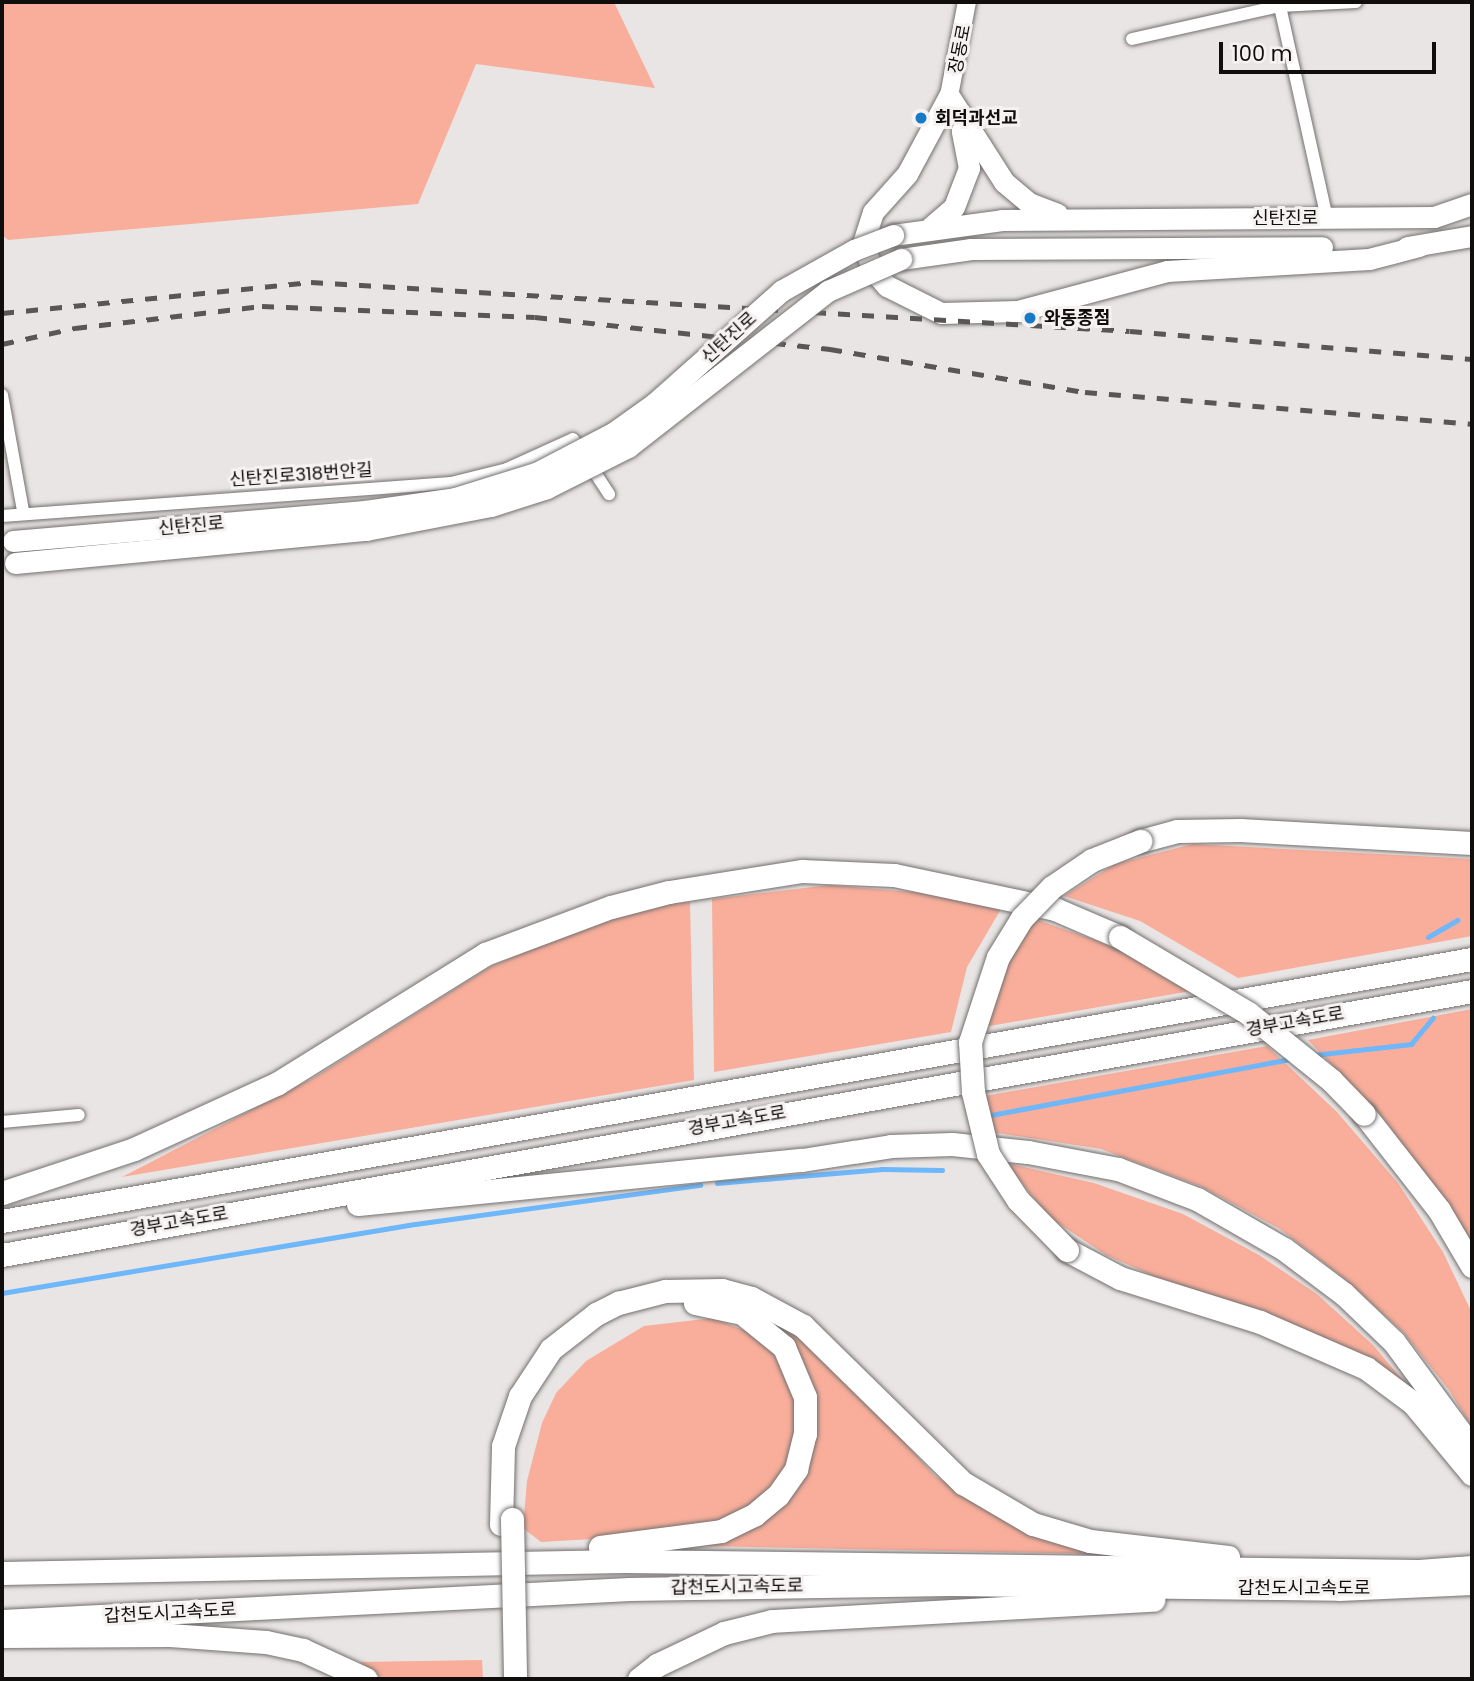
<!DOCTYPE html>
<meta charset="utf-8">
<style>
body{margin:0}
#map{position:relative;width:1474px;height:1681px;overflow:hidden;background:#e9e5e4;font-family:Poppins,"Noto Sans KR",sans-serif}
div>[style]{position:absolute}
.green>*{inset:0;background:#f8ae9b}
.stream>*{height:4.5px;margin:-2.25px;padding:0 2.25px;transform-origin:2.25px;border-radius:2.25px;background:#6eb7fa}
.roads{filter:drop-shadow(0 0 2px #73706f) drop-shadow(0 0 2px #73706f)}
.street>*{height:12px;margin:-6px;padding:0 6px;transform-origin:6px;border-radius:6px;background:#fff}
.secondary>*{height:18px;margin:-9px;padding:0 9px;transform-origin:9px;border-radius:9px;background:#fff}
.primary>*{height:21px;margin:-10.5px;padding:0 10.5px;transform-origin:10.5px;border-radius:10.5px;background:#fff}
.highway>*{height:23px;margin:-11.5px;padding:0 11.5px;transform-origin:11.5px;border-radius:11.5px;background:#fff}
.rail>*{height:4.5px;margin-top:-2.25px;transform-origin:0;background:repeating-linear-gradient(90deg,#595756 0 12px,transparent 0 24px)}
.bridges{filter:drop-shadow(0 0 2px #73706f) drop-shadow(0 0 2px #73706f)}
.primary-bridge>*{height:21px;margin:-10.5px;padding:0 10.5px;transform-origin:10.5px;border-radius:10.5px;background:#fff}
.highway-bridge>*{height:23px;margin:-11.5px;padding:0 11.5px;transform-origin:11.5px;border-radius:11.5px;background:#fff}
.dots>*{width:19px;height:19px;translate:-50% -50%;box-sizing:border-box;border:4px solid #f6f2f1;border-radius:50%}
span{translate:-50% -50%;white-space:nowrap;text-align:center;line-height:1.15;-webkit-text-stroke:6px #f6f2f1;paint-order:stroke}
.street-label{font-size:18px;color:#0f0e0d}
.poi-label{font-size:18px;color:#0f0e0d;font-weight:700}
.left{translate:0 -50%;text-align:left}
.frame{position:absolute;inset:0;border:4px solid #0f0e0d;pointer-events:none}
.scale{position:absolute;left:1219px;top:42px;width:217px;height:32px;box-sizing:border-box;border:4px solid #0f0e0d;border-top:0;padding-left:9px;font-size:21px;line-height:24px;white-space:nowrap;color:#0f0e0d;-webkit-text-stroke:5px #f6f2f1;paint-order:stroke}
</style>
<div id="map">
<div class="green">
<div style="clip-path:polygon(2px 2px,614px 2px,655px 88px,476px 64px,418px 204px,8px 240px,2px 235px)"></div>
<div style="clip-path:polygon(1193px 844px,1472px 859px,1472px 936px,1238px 978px,1140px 921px,1064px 896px,1115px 864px)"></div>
<div style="clip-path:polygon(830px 885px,936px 894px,1001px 909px,967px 967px,951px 1032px,714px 1072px,712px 899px)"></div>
<div style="clip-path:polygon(690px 902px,694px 1080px,122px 1177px,313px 1078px,490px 967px,566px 934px,656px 905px)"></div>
<div style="clip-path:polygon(1035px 919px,1115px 947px,1191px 991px,984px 1027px,1005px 959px)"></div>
<div style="clip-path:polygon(1472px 1009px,1472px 1248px,1451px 1210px,1383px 1118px,1308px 1040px)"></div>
<div style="clip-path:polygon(1267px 1046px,1337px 1112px,1398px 1183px,1443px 1252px,1472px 1313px,1472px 1428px,1449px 1390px,1403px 1332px,1346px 1280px,1280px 1229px,1202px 1187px,1101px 1149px,991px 1132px,979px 1097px)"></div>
<div style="clip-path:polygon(1006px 1163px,1094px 1183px,1183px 1214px,1259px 1255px,1317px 1294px,1373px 1345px,1412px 1391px,1106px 1255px,1049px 1217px)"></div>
<div style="clip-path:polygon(755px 1310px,798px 1336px,859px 1392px,935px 1476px,1025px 1531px,1098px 1554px,699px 1546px,724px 1537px,779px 1498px,807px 1398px)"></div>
<div style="clip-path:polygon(713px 1318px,759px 1336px,791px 1375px,802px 1421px,785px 1473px,752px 1509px,714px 1525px,661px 1535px,541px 1542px,523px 1528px,527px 1481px,542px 1423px,556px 1393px,586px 1361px,644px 1326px)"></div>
<div style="clip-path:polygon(482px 1660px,483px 1679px,383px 1679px,360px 1662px)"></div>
</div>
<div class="stream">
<div style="left:1428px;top:937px;width:34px;rotate:-30deg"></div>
<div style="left:1313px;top:1055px;width:99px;rotate:-6.4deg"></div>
<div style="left:1411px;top:1044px;width:34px;rotate:-50deg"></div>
<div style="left:991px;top:1115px;width:305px;rotate:-10.6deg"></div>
<div style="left:717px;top:1183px;width:166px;rotate:-4.8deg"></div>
<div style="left:882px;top:1169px;width:60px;rotate:1deg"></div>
<div style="left:2px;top:1293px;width:412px;rotate:-9.5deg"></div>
<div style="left:408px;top:1225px;width:295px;rotate:-7.8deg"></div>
</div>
<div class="roads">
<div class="street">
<div style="left:1279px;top:2px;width:221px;rotate:77.5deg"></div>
<div style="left:1132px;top:39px;width:152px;rotate:-12.6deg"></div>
<div style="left:1280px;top:6px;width:76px;rotate:-3deg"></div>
<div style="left:2px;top:395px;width:118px;rotate:79.7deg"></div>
<div style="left:2px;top:516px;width:450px;rotate:-4.2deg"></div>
<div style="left:451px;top:483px;width:58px;rotate:-14deg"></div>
<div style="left:507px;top:469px;width:72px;rotate:-24.4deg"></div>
<div style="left:573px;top:439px;width:66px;rotate:56.8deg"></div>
<div style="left:2px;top:1122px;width:77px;rotate:-5.2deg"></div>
</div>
<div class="secondary">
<div style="left:949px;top:96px;width:96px;rotate:-79.2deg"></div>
</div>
<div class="primary">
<div style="left:949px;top:96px;width:89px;rotate:118.3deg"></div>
<div style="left:907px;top:174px;width:51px;rotate:131.8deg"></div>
<div style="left:873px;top:212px;width:33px;rotate:108deg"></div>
<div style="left:863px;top:243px;width:28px;rotate:71deg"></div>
<div style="left:872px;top:269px;width:23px;rotate:49deg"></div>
<div style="left:887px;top:286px;width:60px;rotate:26.6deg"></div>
<div style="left:941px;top:313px;width:77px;rotate:-1.5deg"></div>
<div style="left:1018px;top:311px;width:154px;rotate:-15deg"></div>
<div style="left:1167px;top:271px;width:202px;rotate:-3.4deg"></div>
<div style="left:1369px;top:259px;width:52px;rotate:-14.6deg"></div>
<div style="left:949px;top:96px;width:102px;rotate:57.4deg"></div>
<div style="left:1004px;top:182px;width:33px;rotate:40deg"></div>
<div style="left:1029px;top:203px;width:30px;rotate:21deg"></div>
<div style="left:931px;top:227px;width:30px;rotate:-41deg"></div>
<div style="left:954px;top:207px;width:42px;rotate:-69deg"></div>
<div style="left:969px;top:168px;width:38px;rotate:-101deg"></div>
<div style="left:893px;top:235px;width:110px;rotate:-7.8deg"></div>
<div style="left:1002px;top:220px;width:432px;rotate:-0.4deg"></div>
<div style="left:1434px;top:217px;width:40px;rotate:-18.9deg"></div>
<div style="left:1407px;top:247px;width:66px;rotate:-9.6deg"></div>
<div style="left:901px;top:259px;width:71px;rotate:-8.1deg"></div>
<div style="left:971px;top:249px;width:351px;rotate:-0.3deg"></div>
</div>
<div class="highway">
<div style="left:1140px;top:841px;width:38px;rotate:-15deg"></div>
<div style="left:1177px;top:831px;width:63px;rotate:-0.9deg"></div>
<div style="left:1240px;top:830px;width:232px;rotate:3.2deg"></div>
<div style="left:1364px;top:1114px;width:122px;rotate:52deg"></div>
<div style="left:1439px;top:1210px;width:65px;rotate:59.5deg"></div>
<div style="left:2px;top:1193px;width:139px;rotate:-18.4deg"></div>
<div style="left:134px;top:1149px;width:158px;rotate:-24.6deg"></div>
<div style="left:278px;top:1083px;width:244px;rotate:-31.9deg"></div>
<div style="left:485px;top:954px;width:134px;rotate:-20.5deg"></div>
<div style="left:611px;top:907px;width:60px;rotate:-14.5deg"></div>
<div style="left:669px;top:892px;width:135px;rotate:-9deg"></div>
<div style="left:802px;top:871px;width:92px;rotate:2.5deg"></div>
<div style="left:894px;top:875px;width:165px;rotate:11.9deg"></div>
<div style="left:1055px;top:909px;width:71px;rotate:23.3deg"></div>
<div style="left:358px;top:1204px;width:446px;rotate:-5.7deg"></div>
<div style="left:802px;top:1160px;width:90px;rotate:-8.9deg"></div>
<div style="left:891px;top:1146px;width:61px;rotate:-1.9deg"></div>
<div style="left:952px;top:1144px;width:76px;rotate:6deg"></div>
<div style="left:1028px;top:1152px;width:92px;rotate:10.7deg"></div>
<div style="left:1118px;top:1169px;width:85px;rotate:20.8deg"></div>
<div style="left:1197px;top:1199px;width:100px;rotate:29.9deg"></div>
<div style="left:1284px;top:1249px;width:75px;rotate:36.9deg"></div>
<div style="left:1344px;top:1294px;width:69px;rotate:43.8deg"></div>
<div style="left:1394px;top:1342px;width:132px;rotate:53.7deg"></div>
<div style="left:2px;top:1221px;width:1493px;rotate:-10.11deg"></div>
<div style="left:1067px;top:1250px;width:60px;rotate:27.8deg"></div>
<div style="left:1120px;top:1278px;width:147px;rotate:17.4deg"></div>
<div style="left:1260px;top:1322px;width:116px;rotate:23.5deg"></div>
<div style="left:1366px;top:1368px;width:59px;rotate:36.7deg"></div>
<div style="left:1413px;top:1403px;width:92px;rotate:50.3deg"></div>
<div style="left:2px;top:1255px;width:1494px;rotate:-10.18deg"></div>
<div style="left:501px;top:1524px;width:78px;rotate:-88.5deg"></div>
<div style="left:503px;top:1446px;width:53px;rotate:-71.2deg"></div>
<div style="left:520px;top:1396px;width:56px;rotate:-56.6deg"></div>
<div style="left:551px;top:1349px;width:57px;rotate:-37.9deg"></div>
<div style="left:596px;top:1314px;width:25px;rotate:-27deg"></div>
<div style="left:618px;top:1303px;width:49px;rotate:-14.3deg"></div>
<div style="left:665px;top:1291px;width:57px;rotate:-1deg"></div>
<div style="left:722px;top:1290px;width:30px;rotate:15deg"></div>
<div style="left:751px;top:1298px;width:59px;rotate:28.3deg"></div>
<div style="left:803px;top:1326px;width:224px;rotate:44.5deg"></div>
<div style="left:963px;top:1483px;width:81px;rotate:30.4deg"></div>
<div style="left:1033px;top:1524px;width:59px;rotate:16.6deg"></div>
<div style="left:1090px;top:1541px;width:139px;rotate:6.6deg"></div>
<div style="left:600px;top:1547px;width:122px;rotate:-7.5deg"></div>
<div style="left:721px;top:1531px;width:37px;rotate:-26deg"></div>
<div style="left:754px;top:1515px;width:31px;rotate:-40deg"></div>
<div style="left:778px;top:1495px;width:32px;rotate:-55deg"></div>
<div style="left:796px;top:1469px;width:36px;rotate:-76deg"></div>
<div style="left:805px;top:1434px;width:37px;rotate:-90deg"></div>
<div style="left:805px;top:1397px;width:54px;rotate:-112.8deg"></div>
<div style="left:784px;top:1347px;width:54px;rotate:-141deg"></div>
<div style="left:742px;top:1313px;width:48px;rotate:-168deg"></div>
<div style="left:2px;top:1573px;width:622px;rotate:-1.11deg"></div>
<div style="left:624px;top:1561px;width:795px;rotate:0.72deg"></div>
<div style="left:1419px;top:1571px;width:53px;rotate:-4.3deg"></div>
<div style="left:2px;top:1621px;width:628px;rotate:-2.92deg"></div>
<div style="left:629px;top:1589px;width:321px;rotate:-0.9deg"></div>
<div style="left:950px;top:1584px;width:389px;rotate:0.7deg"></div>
<div style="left:1339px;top:1589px;width:133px;rotate:-2.6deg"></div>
<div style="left:2px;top:1636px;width:168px;rotate:-0.3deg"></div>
<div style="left:170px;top:1635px;width:96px;rotate:4.2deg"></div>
<div style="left:266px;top:1642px;width:38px;rotate:12deg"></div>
<div style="left:303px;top:1650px;width:69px;rotate:24.7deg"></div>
<div style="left:639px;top:1679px;width:23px;rotate:-38deg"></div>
<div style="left:657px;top:1665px;width:74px;rotate:-25.5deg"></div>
<div style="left:724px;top:1633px;width:49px;rotate:-14deg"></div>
<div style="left:772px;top:1621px;width:382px;rotate:-3.2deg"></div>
</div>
</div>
<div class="rail">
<div style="left:2px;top:313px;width:311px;rotate:-5.7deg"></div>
<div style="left:311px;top:282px;width:820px;rotate:3.42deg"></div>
<div style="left:1130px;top:331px;width:343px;rotate:4.7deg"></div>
<div style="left:2px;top:344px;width:75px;rotate:-12.4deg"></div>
<div style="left:75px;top:328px;width:188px;rotate:-6.7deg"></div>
<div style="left:262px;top:306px;width:273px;rotate:2.3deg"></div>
<div style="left:535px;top:317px;width:297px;rotate:6.2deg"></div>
<div style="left:830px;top:349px;width:259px;rotate:9.6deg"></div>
<div style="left:1085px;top:392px;width:388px;rotate:4.7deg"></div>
</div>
<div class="bridges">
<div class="primary-bridge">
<div style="left:13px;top:541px;width:353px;rotate:-4.9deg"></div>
<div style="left:365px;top:511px;width:91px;rotate:-8.2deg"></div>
<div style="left:455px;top:498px;width:85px;rotate:-17.2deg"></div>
<div style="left:536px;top:473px;width:87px;rotate:-27.5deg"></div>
<div style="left:613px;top:433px;width:52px;rotate:-35.5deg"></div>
<div style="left:655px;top:403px;width:169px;rotate:-41.6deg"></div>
<div style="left:781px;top:291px;width:84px;rotate:-29.3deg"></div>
<div style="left:854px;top:250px;width:42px;rotate:-21deg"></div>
<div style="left:15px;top:563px;width:353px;rotate:-5.4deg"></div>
<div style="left:366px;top:530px;width:127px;rotate:-10.9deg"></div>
<div style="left:491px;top:506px;width:59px;rotate:-17.8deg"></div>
<div style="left:547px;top:488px;width:91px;rotate:-26.8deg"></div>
<div style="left:628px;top:447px;width:254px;rotate:-38deg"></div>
<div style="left:828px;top:291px;width:80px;rotate:-23.7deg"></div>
</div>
<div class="highway-bridge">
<div style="left:1120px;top:937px;width:149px;rotate:30.7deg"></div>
<div style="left:1248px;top:1013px;width:107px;rotate:38.9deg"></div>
<div style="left:1331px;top:1080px;width:47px;rotate:45.9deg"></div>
<div style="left:1067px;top:1250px;width:70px;rotate:-134.4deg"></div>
<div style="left:1018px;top:1200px;width:55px;rotate:-123.1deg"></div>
<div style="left:988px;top:1154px;width:64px;rotate:-103.6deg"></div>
<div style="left:973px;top:1092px;width:50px;rotate:-93.4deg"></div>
<div style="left:970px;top:1042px;width:89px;rotate:-71.8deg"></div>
<div style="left:998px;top:957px;width:46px;rotate:-58.4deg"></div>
<div style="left:1022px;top:918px;width:43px;rotate:-45.9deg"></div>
<div style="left:1052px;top:887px;width:48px;rotate:-34deg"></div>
<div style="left:1092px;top:860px;width:52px;rotate:-21.6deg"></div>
<div style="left:512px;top:1519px;width:160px;rotate:88.9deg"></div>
</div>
</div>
<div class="dots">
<div style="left:921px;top:118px;background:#167ac6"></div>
<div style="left:1030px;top:318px;background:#167ac6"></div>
</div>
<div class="street-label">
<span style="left:960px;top:49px;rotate:-79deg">장동로</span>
<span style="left:1285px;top:218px">신탄진로</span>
<span style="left:729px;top:338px;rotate:-42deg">신탄진로</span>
<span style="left:301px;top:475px;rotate:-4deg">신탄진로318번안길</span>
<span style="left:191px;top:526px;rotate:-5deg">신탄진로</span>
<span style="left:1295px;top:1022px;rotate:-10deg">경부고속도로</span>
<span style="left:737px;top:1121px;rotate:-10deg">경부고속도로</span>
<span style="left:179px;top:1222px;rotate:-10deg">경부고속도로</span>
<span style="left:737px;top:1587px;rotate:-1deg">갑천도시고속도로</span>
<span style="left:1304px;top:1588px">갑천도시고속도로</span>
<span style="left:170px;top:1613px;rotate:-3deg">갑천도시고속도로</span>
</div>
<div class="poi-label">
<span class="left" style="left:935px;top:118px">회덕과선교</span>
<span class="left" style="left:1044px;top:318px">와동종점</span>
</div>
<div class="frame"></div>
<div class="scale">100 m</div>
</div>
